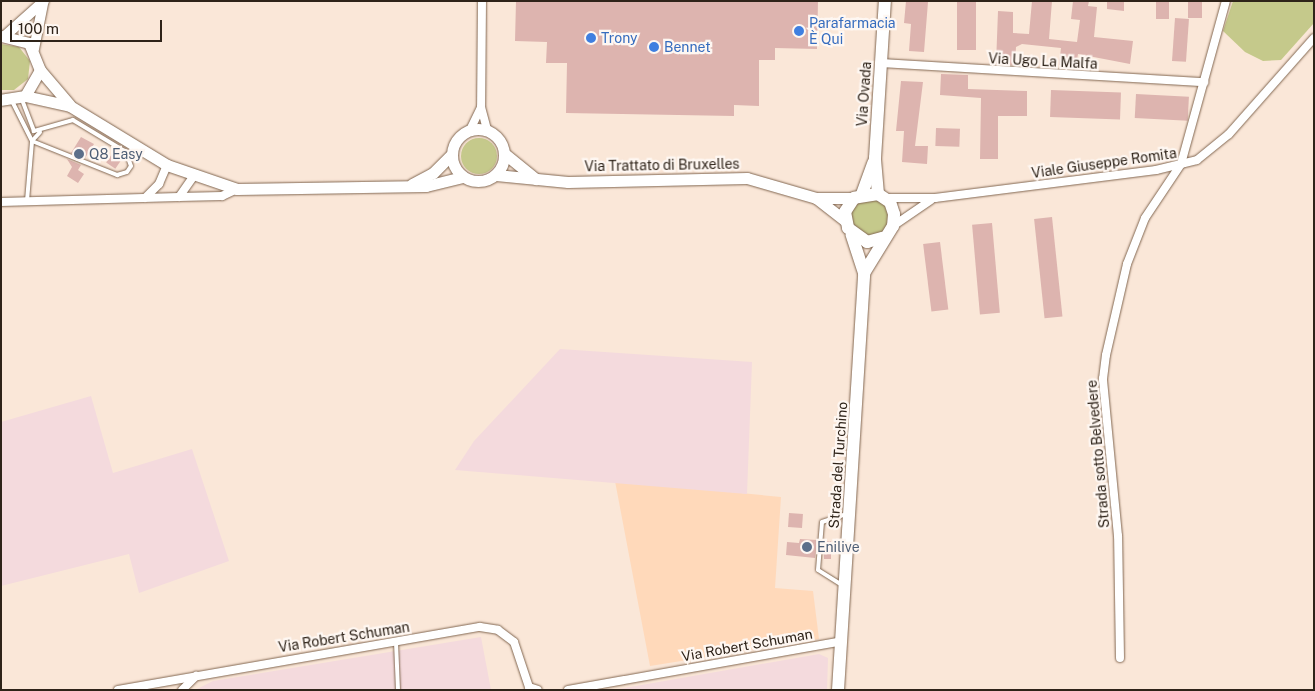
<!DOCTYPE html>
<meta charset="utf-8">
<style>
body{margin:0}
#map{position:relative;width:1315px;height:691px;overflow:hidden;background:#fae7d8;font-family:"Public Sans",sans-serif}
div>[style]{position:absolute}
.built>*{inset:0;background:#ffd9ba}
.industrial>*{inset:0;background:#f4dadd}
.green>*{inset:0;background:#c5c98b}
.round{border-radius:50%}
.building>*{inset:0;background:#ddb4af;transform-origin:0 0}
.roads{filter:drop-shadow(0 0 1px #826751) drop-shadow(0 0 1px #826751)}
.service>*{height:4px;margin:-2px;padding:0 2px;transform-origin:2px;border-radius:2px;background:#fff}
.minor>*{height:8px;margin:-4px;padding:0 4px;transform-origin:4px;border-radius:4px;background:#fff}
.tertiary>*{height:10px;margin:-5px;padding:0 5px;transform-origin:5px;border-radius:5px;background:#fff}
.secondary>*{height:11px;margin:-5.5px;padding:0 5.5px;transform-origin:5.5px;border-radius:5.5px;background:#fff}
.secondary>.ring{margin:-5.5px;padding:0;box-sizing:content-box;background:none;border:11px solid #fff;border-radius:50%}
.primary>*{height:12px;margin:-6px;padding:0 6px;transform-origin:6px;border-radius:6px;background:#fff}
.dots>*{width:14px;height:14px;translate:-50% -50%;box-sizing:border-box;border:2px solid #fef7f2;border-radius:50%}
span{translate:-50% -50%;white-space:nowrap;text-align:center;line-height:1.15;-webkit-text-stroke:4.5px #fef7f2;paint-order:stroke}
.shop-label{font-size:14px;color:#366cbe}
.left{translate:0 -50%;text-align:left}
.street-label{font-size:14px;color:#2e2319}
.service-label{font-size:14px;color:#4e5e75}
.frame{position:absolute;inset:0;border:2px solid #2e2319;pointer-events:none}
.scale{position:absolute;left:10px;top:20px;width:152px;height:22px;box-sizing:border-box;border:2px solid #2e2319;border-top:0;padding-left:6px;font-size:15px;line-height:18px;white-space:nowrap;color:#2e2319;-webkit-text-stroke:4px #fef7f2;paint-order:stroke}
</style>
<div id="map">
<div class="built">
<div style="clip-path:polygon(615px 481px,781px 497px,775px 588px,813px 591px,819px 639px,650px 666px)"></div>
</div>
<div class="industrial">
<div style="clip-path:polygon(560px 349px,752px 362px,747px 494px,455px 470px,474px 441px)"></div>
<div style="clip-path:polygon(91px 396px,113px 473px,192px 449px,229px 561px,139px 593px,129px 554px,1px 586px,1px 422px)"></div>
<div style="clip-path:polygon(481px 637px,491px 690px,195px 690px,213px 681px)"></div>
<div style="clip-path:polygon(819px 654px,828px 658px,827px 690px,613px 690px)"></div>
</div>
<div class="green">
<div style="clip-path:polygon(1233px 1px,1314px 1px,1314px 23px,1281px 60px,1263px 61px,1245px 52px,1223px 31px)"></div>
<div style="clip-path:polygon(1px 44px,19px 47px,30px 61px,28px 79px,14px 90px,1px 90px)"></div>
<div class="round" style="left:461px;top:138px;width:36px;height:36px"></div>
<div class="round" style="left:851px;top:198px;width:38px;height:38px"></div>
</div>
<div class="building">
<div style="clip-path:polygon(516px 1px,818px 1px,817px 49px,775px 48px,775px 60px,759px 60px,759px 106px,734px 105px,734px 116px,566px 113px,567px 63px,546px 63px,547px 42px,515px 41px)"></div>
<div style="clip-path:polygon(906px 1px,928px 2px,924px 52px,909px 51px,911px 24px,904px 23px)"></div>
<div style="left:957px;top:1px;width:19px;height:49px"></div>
<div style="clip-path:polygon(1032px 1px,1052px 1px,1049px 39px,1077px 42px,1080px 20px,1071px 19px,1073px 1px,1089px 1px,1088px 6px,1097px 7px,1094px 37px,1133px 41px,1130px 64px,1078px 54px,1076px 67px,1059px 65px,1061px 48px,1022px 44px,1016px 47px,1015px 65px,996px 64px,998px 11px,1013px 12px,1013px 33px,1029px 34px)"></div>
<div style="clip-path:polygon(1107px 1px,1124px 1px,1124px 11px,1107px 9px)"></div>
<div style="left:1156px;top:1px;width:13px;height:18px"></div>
<div style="left:1188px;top:1px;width:14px;height:17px"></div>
<div style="left:1175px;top:18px;width:14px;height:43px;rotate:4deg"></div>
<div style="clip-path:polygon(941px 74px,968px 75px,968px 89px,1027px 91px,1027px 116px,998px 116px,998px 159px,980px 159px,981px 98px,940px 95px)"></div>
<div style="clip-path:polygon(901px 81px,923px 82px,915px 146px,928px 146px,927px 164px,902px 162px,904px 131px,896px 131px)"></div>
<div style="left:1051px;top:90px;width:70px;height:27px;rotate:2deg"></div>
<div style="left:1136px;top:94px;width:53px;height:24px;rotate:3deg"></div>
<div style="left:936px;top:128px;width:24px;height:18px;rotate:2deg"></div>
<div style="clip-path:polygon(81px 137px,94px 144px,85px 158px,71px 153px)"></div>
<div style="left:114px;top:151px;width:11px;height:14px;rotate:34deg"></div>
<div style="clip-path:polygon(67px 159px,81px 165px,78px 170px,84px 174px,78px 183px,67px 176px,72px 167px)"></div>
<div style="left:1052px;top:217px;width:100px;height:18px;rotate:84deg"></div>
<div style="left:992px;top:223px;width:90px;height:20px;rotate:85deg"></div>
<div style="left:940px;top:242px;width:68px;height:17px;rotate:83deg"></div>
<div style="left:789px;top:513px;width:14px;height:14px;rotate:4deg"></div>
<div style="clip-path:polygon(800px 539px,817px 540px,815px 558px,786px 555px,787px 542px,799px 543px)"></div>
<div style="left:824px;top:541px;width:7px;height:18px"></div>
</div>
<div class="roads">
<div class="service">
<div style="left:12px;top:101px;width:45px;rotate:63.4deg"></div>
<div style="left:32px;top:141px;width:92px;rotate:21.8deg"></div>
<div style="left:117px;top:175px;width:10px;rotate:-17deg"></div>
<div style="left:127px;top:172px;width:7px;rotate:-56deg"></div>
<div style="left:131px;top:166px;width:15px;rotate:-110deg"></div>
<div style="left:126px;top:152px;width:62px;rotate:-148.9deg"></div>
<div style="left:73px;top:120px;width:41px;rotate:164.2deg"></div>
<div style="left:34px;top:131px;width:34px;rotate:-111deg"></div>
<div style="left:27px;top:201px;width:60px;rotate:-85.2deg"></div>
<div style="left:32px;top:141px;width:12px;rotate:-48deg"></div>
<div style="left:842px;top:585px;width:28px;rotate:-148deg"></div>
<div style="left:818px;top:570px;width:48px;rotate:-85.2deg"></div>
<div style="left:822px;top:522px;width:26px;rotate:-18deg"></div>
<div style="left:396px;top:642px;width:48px;rotate:87.6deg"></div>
</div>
<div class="minor">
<div style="left:482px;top:1px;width:106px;rotate:90.5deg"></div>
<div style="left:481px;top:107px;width:24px;rotate:75deg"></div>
<div style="left:881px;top:63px;width:324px;rotate:3.4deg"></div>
<div style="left:470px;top:130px;width:25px;rotate:-64deg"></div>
<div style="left:179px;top:197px;width:43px;rotate:-1.3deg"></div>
<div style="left:222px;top:196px;width:17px;rotate:-25deg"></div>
<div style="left:145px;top:198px;width:20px;rotate:-45deg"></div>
<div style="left:159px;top:184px;width:21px;rotate:-67deg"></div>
<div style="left:887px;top:198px;width:48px"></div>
<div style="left:935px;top:198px;width:223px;rotate:-7.2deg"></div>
<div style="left:1156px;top:170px;width:42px;rotate:-13.7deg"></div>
<div style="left:1197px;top:160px;width:41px;rotate:-39.1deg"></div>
<div style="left:1229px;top:134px;width:128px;rotate:-48.5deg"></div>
<div style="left:1px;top:202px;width:178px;rotate:-1.6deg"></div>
<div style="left:179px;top:197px;width:24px;rotate:-55deg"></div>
<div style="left:893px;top:226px;width:46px;rotate:-34.4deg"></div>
<div style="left:1120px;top:658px;width:122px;rotate:-90.9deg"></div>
<div style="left:1118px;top:536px;width:158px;rotate:-95.5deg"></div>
<div style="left:1103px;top:379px;width:24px;rotate:-83deg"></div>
<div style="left:1106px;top:355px;width:93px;rotate:-77deg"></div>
<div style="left:1127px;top:264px;width:49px;rotate:-68.6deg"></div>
<div style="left:1145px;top:218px;width:65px;rotate:-56.3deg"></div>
<div style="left:1181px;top:164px;width:169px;rotate:-74.6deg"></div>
<div style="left:118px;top:690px;width:367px;rotate:-9.9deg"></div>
<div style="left:480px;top:627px;width:18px;rotate:9deg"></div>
<div style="left:498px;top:630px;width:20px;rotate:37deg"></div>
<div style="left:514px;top:642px;width:47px;rotate:71.6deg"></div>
<div style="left:529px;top:687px;width:9px;rotate:18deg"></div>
<div style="left:182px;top:690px;width:20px;rotate:-45deg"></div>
<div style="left:568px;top:690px;width:278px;rotate:-10.1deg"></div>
</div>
<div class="tertiary">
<div style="left:6px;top:35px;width:51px;rotate:-41.8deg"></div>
<div style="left:34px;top:49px;width:46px;rotate:-78.7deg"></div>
</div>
<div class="secondary">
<div style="left:1px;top:36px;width:29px;rotate:14deg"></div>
<div style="left:29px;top:43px;width:29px;rotate:68deg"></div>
<div style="left:40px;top:70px;width:30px;rotate:120deg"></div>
<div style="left:25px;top:96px;width:24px;rotate:171deg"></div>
<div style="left:40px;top:70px;width:45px;rotate:49.5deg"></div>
<div style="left:25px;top:96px;width:46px;rotate:12.5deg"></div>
<div style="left:70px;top:106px;width:114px;rotate:31.3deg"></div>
<div style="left:167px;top:165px;width:74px;rotate:18.9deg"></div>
<div style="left:237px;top:189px;width:189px;rotate:-0.9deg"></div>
<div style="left:426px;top:186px;width:38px;rotate:-14deg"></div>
<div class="ring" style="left:452px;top:129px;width:41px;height:41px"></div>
<div style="left:505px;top:154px;width:40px;rotate:39deg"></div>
<div style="left:496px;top:175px;width:72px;rotate:5.6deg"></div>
<div style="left:568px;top:182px;width:179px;rotate:-1.3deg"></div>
<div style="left:747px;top:178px;width:72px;rotate:16.2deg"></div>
<div style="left:816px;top:198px;width:37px;rotate:38deg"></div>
<div style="left:412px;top:184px;width:24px;rotate:-28deg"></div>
<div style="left:433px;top:173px;width:27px;rotate:-45deg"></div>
<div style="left:816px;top:198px;width:38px"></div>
</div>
<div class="primary">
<div style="left:862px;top:194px;width:33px;rotate:-70deg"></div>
<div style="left:878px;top:194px;width:36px;rotate:-95deg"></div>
<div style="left:875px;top:158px;width:157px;rotate:-86.4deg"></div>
<div style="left:864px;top:273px;width:55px;rotate:-58.3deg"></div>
<div style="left:893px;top:226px;width:12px;rotate:-85deg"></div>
<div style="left:894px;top:214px;width:13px;rotate:-108deg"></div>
<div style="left:890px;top:202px;width:14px;rotate:-146deg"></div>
<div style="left:878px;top:194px;width:24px;rotate:171deg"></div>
<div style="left:854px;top:198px;width:17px;rotate:123deg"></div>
<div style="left:845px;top:212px;width:16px;rotate:79deg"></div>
<div style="left:848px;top:228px;width:24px;rotate:36deg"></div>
<div style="left:867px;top:242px;width:16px;rotate:-15deg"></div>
<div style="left:838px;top:690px;width:418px;rotate:-86.4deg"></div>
<div style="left:864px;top:273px;width:40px;rotate:-108deg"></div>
</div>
</div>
<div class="dots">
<div style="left:799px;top:31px;background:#3f7fe0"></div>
<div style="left:591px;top:38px;background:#3f7fe0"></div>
<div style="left:654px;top:47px;background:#3f7fe0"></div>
<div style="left:79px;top:154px;background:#5c6f8a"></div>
<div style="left:807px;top:547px;background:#5c6f8a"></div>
</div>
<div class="shop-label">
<span class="left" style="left:809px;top:31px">Parafarmacia<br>È Qui</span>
<span class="left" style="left:601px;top:38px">Trony</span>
<span class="left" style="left:664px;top:47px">Bennet</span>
</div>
<div class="street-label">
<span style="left:1043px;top:61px;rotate:3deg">Via Ugo La Malfa</span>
<span style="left:864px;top:94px;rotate:-86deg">Via Ovada</span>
<span style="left:1104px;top:163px;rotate:-8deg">Viale Giuseppe Romita</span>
<span style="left:662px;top:165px;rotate:-1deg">Via Trattato di Bruxelles</span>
<span style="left:1098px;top:454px;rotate:-95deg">Strada sotto Belvedere</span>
<span style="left:838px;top:465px;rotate:-86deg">Strada del Turchino</span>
<span style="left:344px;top:637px;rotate:-9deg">Via Robert Schuman</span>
<span style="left:747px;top:645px;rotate:-10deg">Via Robert Schuman</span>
</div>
<div class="service-label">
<span class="left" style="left:89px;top:154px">Q8 Easy</span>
<span class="left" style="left:817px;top:547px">Enilive</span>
</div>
<div class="frame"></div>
<div class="scale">100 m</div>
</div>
